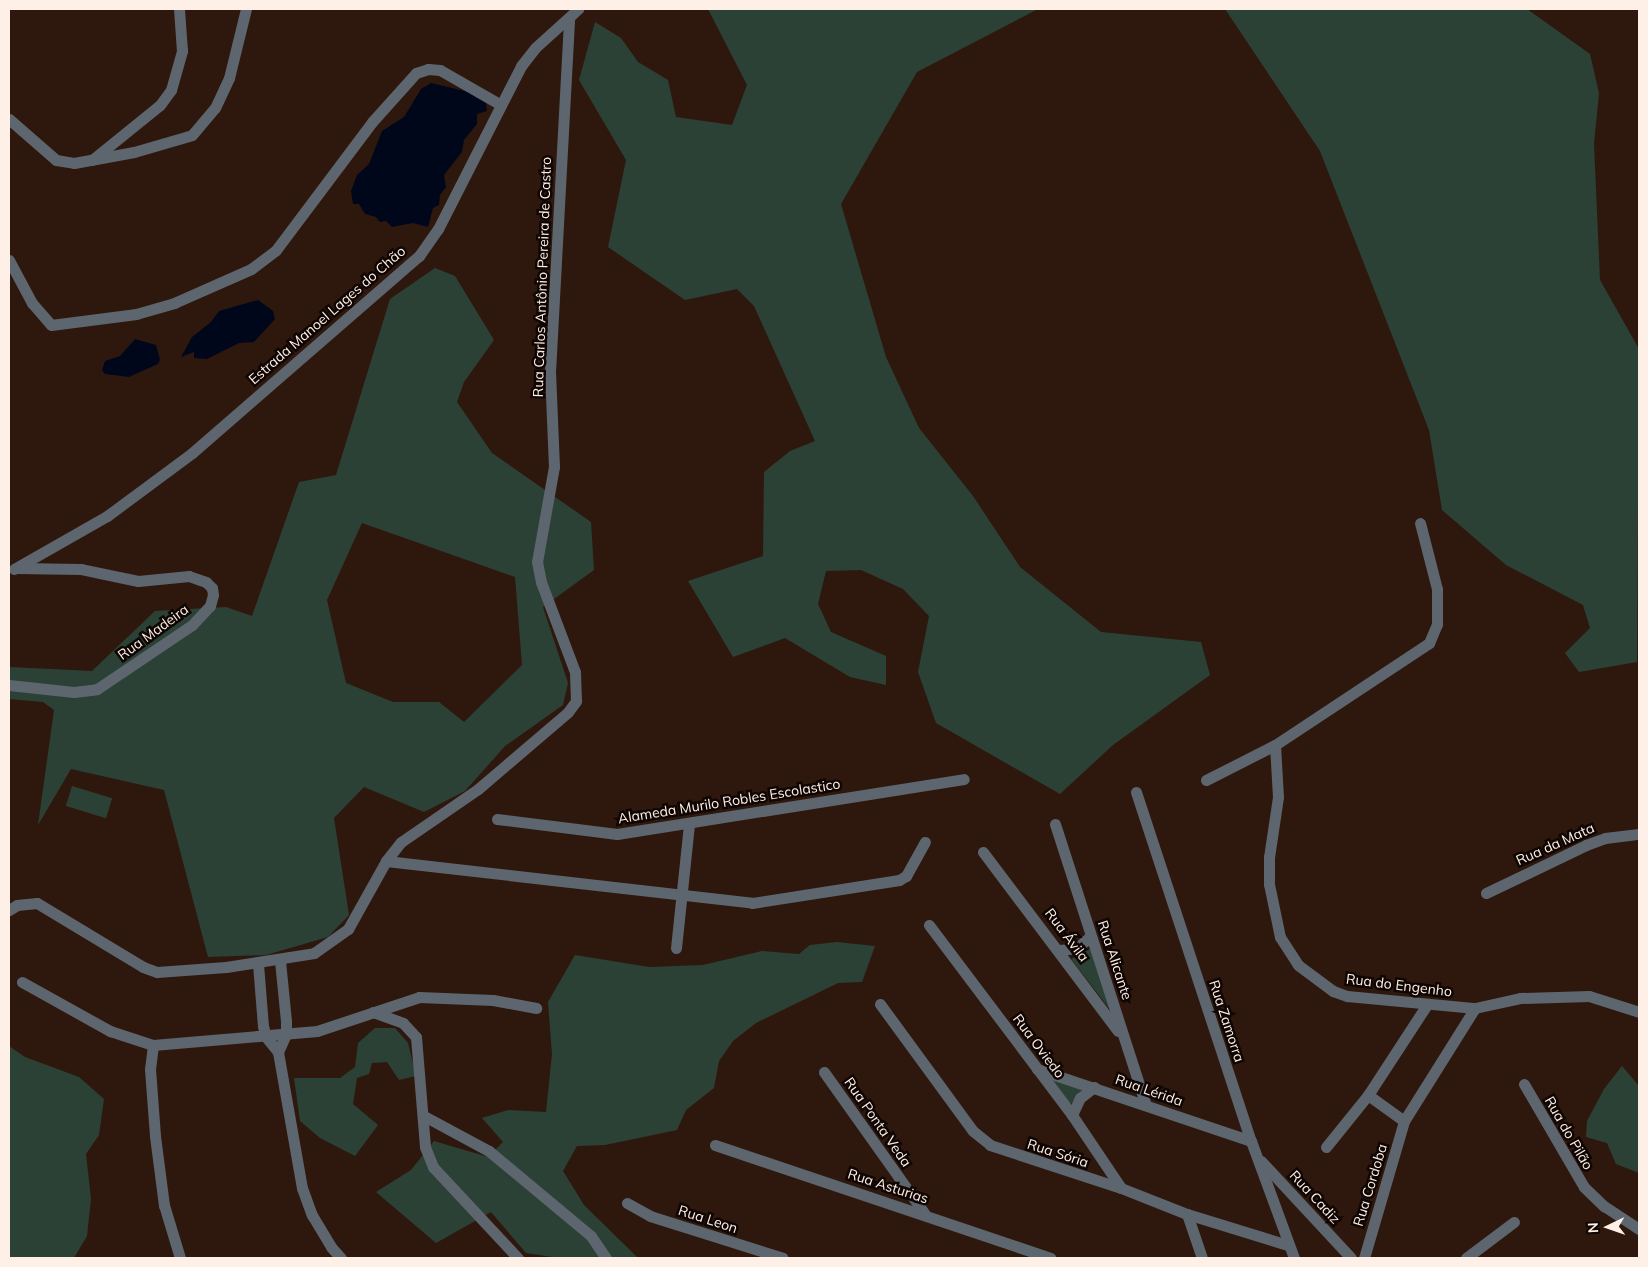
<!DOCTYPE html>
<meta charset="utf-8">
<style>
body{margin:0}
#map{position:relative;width:1648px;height:1267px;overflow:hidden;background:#2e180e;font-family:Mulish,sans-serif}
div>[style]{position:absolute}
.green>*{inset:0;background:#2c4135;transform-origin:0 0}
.water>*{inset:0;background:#00071b}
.minor>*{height:11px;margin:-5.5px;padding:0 5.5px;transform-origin:5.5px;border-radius:5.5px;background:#5d666f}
span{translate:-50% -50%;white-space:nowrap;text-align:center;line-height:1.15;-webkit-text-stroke:5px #0f0603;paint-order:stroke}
.street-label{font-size:14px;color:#feefe7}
.frame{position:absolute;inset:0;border:10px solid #feefe7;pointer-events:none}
.north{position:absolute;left:1583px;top:1202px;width:50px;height:50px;-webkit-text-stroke:4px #0f0603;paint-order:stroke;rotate:267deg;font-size:14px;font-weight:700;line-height:20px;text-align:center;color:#feefe7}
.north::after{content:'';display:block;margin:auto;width:18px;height:22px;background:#feefe7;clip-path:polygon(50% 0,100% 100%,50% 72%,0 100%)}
</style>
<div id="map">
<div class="green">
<div style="clip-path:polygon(708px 9px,1038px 9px,917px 72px,841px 204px,886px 357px,919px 428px,973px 496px,1020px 567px,1101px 632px,1201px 642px,1210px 675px,1113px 745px,1060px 794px,936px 723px,918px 672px,929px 616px,903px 589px,861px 570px,826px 571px,818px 604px,831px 632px,886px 656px,886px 685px,850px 677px,785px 638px,733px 657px,688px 581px,763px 556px,764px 472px,790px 451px,815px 441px,754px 306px,737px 289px,685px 300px,608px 247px,626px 160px,579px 80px,595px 22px,621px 38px,638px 62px,668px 80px,676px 117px,732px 125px,747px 85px)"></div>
<div style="clip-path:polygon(1225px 9px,1527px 9px,1590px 54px,1599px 93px,1594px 144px,1600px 280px,1639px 349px,1637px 662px,1579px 672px,1565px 653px,1590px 628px,1583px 605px,1506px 565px,1442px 510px,1429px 430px,1320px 151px)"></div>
<div style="clip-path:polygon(evenodd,435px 268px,455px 276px,494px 340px,464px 382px,457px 402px,492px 453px,591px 522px,594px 570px,543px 607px,568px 683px,563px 705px,505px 746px,465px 791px,424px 812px,364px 787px,334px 818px,349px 915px,328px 937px,266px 955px,208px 957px,164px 790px,71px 769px,38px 825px,54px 710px,43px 702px,9px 699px,9px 667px,92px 671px,155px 611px,226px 607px,252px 616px,299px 482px,336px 475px,390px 299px,435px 268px,362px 523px,515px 577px,522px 665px,464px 722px,439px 702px,393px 702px,346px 683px,327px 600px,362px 523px)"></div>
<div style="left:72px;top:786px;width:42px;height:21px;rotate:17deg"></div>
<div style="clip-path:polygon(837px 942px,875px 946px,862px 982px,838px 983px,756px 1023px,733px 1041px,719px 1061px,714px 1088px,686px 1110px,677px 1130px,605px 1145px,577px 1146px,563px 1171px,584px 1205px,638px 1258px,548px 1258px,552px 1257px,526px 1253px,491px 1212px,436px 1243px,376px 1192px,411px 1170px,434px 1141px,488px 1157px,503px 1142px,482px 1118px,508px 1110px,546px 1112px,552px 1054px,548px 1002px,575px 955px,649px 967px,703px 965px,762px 951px,799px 954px,810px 945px)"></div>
<div style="clip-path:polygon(1090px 949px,1111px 1011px,1071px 959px)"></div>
<div style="clip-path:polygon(375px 1028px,395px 1028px,408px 1043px,416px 1076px,399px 1080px,387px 1062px,372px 1063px,369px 1074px,357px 1078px,353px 1104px,378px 1125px,355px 1156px,320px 1138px,300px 1121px,294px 1078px,340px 1078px,355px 1067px,358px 1043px)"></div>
<div style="clip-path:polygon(9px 1046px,25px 1057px,79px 1077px,104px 1099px,99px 1135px,86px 1154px,91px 1199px,87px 1236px,74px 1258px,9px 1258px)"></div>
<div style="clip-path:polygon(1622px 1066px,1639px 1086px,1639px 1173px,1616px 1164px,1607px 1143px,1586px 1137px,1587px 1121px,1604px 1089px)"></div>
<div style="clip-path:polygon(1049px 1079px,1083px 1089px,1071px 1104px)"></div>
</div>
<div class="water">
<div style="clip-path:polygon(431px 83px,469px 92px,486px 103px,487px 111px,477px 114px,477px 124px,464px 140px,462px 152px,444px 175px,446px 187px,440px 195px,439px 205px,433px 208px,428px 227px,413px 223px,392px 227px,386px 221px,380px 222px,376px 217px,365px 214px,359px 204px,353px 204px,351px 191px,357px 175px,369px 164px,382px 131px,404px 117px,421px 89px)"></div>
<div style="clip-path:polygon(258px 300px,273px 311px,275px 319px,254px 342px,239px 343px,207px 359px,194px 358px,194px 352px,181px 357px,192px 337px,211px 322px,219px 311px)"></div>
<div style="clip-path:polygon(135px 339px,156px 345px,160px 360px,158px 364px,129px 377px,105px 374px,102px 370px,105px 361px,120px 356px)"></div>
</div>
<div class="minor">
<div style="left:9px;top:119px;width:62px;rotate:41.1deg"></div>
<div style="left:56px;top:160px;width:18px;rotate:9deg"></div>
<div style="left:74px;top:163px;width:61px;rotate:-10.4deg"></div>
<div style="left:134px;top:152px;width:60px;rotate:-16.3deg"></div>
<div style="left:192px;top:135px;width:35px;rotate:-50deg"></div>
<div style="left:215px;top:108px;width:33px;rotate:-65deg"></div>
<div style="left:229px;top:78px;width:71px;rotate:-76.2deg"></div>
<div style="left:92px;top:160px;width:87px;rotate:-39deg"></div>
<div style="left:160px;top:105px;width:19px;rotate:-54deg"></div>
<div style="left:171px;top:90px;width:41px;rotate:-74.2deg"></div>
<div style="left:182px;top:51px;width:42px;rotate:-94.1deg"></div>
<div style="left:9px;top:260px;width:49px;rotate:61.9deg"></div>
<div style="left:32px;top:303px;width:29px;rotate:49deg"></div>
<div style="left:51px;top:325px;width:86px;rotate:-7.4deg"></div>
<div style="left:136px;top:314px;width:40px;rotate:-16deg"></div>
<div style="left:174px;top:303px;width:84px;rotate:-23.8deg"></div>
<div style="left:251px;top:269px;width:31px;rotate:-37deg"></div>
<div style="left:276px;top:250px;width:160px;rotate:-53.1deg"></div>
<div style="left:372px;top:122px;width:66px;rotate:-48.1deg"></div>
<div style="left:416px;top:73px;width:13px;rotate:-18deg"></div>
<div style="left:428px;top:69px;width:12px;rotate:5deg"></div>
<div style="left:440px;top:70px;width:70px;rotate:29.8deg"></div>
<div style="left:14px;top:569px;width:107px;rotate:-29.7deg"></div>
<div style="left:107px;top:516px;width:106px;rotate:-36.5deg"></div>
<div style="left:192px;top:453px;width:301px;rotate:-41deg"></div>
<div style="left:419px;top:256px;width:33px;rotate:-55deg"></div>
<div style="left:438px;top:229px;width:183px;rotate:-63deg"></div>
<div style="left:521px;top:66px;width:24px;rotate:-52deg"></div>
<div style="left:536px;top:47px;width:57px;rotate:-42.1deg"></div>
<div style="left:9px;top:685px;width:65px;rotate:6.1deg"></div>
<div style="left:74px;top:692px;width:23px;rotate:-7deg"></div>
<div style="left:97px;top:689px;width:115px;rotate:-34deg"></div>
<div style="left:192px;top:625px;width:26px;rotate:-47deg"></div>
<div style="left:210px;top:606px;width:11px;rotate:-75deg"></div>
<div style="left:213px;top:595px;width:7px;rotate:-98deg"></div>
<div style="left:212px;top:588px;width:8px;rotate:-135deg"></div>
<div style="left:206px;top:582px;width:18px;rotate:-161deg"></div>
<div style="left:189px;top:576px;width:51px;rotate:174.4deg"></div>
<div style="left:138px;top:581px;width:58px;rotate:-168.1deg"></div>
<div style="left:81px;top:569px;width:64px;rotate:-179.1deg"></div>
<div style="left:1275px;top:745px;width:52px;rotate:86.7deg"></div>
<div style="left:1278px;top:797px;width:61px;rotate:98.5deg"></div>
<div style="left:1269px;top:857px;width:27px;rotate:90deg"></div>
<div style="left:1269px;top:884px;width:54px;rotate:78.3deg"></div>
<div style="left:1280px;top:937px;width:33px;rotate:57deg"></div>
<div style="left:1298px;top:965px;width:44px;rotate:36.6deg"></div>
<div style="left:1333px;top:991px;width:15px;rotate:20deg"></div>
<div style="left:1347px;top:996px;width:129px;rotate:5.4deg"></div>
<div style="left:1475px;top:1008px;width:46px;rotate:-12.5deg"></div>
<div style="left:1520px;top:998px;width:69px;rotate:-1.7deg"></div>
<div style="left:1589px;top:996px;width:52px;rotate:17.7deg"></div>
<div style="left:1206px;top:780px;width:77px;rotate:-26.9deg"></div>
<div style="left:1275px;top:745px;width:185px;rotate:-33.5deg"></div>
<div style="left:1429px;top:643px;width:21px;rotate:-67deg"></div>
<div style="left:1437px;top:624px;width:35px;rotate:-90deg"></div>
<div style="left:1437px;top:589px;width:68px;rotate:-104.4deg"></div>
<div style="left:1136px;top:792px;width:367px;rotate:71.8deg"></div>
<div style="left:1251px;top:1141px;width:125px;rotate:69.8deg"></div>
<div style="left:497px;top:819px;width:121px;rotate:7.1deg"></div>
<div style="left:617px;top:834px;width:351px;rotate:-9deg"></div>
<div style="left:1055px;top:824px;width:295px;rotate:72.1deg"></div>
<div style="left:983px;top:852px;width:224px;rotate:53deg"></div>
<div style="left:386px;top:861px;width:368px;rotate:6.5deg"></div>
<div style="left:752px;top:903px;width:149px;rotate:-8.9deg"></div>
<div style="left:899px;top:880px;width:8px;rotate:-30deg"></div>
<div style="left:906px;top:876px;width:39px;rotate:-61deg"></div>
<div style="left:1486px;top:893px;width:111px;rotate:-25.6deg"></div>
<div style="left:1586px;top:845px;width:20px;rotate:-20deg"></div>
<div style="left:1605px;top:838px;width:34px;rotate:-7deg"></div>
<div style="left:9px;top:910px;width:9px;rotate:-32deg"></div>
<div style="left:17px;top:905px;width:20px;rotate:-6deg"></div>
<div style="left:37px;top:903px;width:124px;rotate:31.1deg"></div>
<div style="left:143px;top:967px;width:15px;rotate:20deg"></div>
<div style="left:157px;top:972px;width:69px;rotate:-4.1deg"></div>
<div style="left:226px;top:967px;width:89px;rotate:-9deg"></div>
<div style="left:314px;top:953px;width:42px;rotate:-35.2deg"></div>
<div style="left:348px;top:929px;width:78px;rotate:-60.8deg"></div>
<div style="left:386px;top:861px;width:24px;rotate:-52deg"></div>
<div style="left:401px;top:842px;width:93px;rotate:-34.5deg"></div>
<div style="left:478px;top:789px;width:118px;rotate:-40.5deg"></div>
<div style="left:568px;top:712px;width:14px;rotate:-54deg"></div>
<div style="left:576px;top:701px;width:29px;rotate:-92deg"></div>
<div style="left:575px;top:672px;width:96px;rotate:-110.7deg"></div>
<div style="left:541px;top:582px;width:20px;rotate:-101deg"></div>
<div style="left:537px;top:562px;width:97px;rotate:-79.9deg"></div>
<div style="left:554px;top:467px;width:95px;rotate:-92.4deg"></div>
<div style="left:550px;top:372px;width:354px;rotate:-86.9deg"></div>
<div style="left:929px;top:925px;width:238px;rotate:53deg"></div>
<div style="left:1072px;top:1115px;width:88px;rotate:56.1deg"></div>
<div style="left:676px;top:948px;width:125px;rotate:-84deg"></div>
<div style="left:1060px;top:950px;width:17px;rotate:-7deg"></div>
<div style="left:1077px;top:948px;width:18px;rotate:-41deg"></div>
<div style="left:258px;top:964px;width:62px;rotate:85.4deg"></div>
<div style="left:263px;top:1026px;width:11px;rotate:75deg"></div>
<div style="left:266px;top:1037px;width:19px;rotate:51deg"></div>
<div style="left:278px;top:1052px;width:138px;rotate:80deg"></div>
<div style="left:302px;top:1188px;width:29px;rotate:70deg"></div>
<div style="left:312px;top:1215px;width:37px;rotate:59deg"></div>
<div style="left:331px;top:1247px;width:15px;rotate:48deg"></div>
<div style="left:22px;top:982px;width:101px;rotate:29.1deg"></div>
<div style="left:110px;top:1031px;width:45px;rotate:18deg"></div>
<div style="left:153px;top:1045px;width:165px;rotate:-4.9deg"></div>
<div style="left:317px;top:1031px;width:108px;rotate:-18.4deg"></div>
<div style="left:419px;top:997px;width:74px;rotate:2.3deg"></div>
<div style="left:493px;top:1000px;width:44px;rotate:10.5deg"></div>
<div style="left:880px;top:1004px;width:157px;rotate:53.8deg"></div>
<div style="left:973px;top:1131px;width:22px;rotate:39deg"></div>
<div style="left:990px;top:1145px;width:138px;rotate:18.2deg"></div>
<div style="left:1121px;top:1188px;width:71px;rotate:21.5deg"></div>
<div style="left:1187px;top:1214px;width:106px;rotate:17.1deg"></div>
<div style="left:373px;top:1012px;width:32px;rotate:20deg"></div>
<div style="left:403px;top:1023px;width:19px;rotate:47deg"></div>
<div style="left:416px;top:1037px;width:110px;rotate:85.3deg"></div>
<div style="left:425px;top:1147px;width:22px;rotate:68deg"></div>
<div style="left:433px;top:1167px;width:125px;rotate:47deg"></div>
<div style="left:153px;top:1045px;width:24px;rotate:97deg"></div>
<div style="left:150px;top:1069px;width:67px;rotate:85.7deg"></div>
<div style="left:155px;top:1136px;width:70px;rotate:82.6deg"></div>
<div style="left:164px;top:1205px;width:55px;rotate:73.2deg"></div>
<div style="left:278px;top:1052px;width:20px;rotate:-66deg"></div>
<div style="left:286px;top:1034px;width:13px;rotate:-90deg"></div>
<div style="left:286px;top:1021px;width:60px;rotate:-95.7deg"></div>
<div style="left:1037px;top:1069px;width:226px;rotate:18.6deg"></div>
<div style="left:824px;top:1072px;width:174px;rotate:54.6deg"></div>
<div style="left:1524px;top:1084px;width:119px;rotate:59.8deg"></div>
<div style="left:1584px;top:1187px;width:28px;rotate:44deg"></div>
<div style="left:1604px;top:1206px;width:42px;rotate:33.3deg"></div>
<div style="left:1368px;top:1095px;width:44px;rotate:35.8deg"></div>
<div style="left:1072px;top:1115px;width:19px;rotate:-65deg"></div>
<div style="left:1080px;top:1098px;width:18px;rotate:-38deg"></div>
<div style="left:424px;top:1116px;width:74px;rotate:28.3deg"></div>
<div style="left:489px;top:1151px;width:133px;rotate:39.8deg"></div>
<div style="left:591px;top:1236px;width:27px;rotate:56deg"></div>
<div style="left:715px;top:1145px;width:354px;rotate:18.6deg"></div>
<div style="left:1326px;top:1147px;width:67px;rotate:-51.1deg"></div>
<div style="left:1368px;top:1095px;width:106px;rotate:-56.9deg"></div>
<div style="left:1261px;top:1161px;width:132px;rotate:47.1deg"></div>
<div style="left:627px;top:1203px;width:26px;rotate:29deg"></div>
<div style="left:650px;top:1216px;width:139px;rotate:17.5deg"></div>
<div style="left:1187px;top:1214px;width:46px;rotate:71.2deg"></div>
<div style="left:1364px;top:1258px;width:143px;rotate:-73.7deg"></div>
<div style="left:1404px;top:1121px;width:133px;rotate:-57.9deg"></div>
<div style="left:1466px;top:1258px;width:60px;rotate:-36.9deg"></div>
</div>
<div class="street-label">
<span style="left:542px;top:277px;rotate:-88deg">Rua Carlos Antônio Pereira de Castro</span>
<span style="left:327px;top:315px;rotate:-41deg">Estrada Manoel Lages do Chão</span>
<span style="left:153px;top:632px;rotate:-36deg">Rua Madeira</span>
<span style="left:729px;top:801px;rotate:-9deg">Alameda Murilo Robles Escolastico</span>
<span style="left:1555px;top:844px;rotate:-24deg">Rua da Mata</span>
<span style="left:1067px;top:935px;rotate:53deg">Rua Ávila</span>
<span style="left:1115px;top:960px;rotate:72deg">Rua Alicante</span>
<span style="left:1399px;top:985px;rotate:7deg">Rua do Engenho</span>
<span style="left:1227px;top:1021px;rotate:72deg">Rua Zamorra</span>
<span style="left:1039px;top:1046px;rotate:53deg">Rua Oviedo</span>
<span style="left:1149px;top:1090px;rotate:19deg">Rua Lérida</span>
<span style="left:878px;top:1122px;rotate:55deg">Rua Ponta Veda</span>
<span style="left:1569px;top:1133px;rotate:60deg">Rua do Pilão</span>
<span style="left:1058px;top:1153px;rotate:18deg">Rua Sória</span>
<span style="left:1370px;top:1185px;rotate:-73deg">Rua Cordoba</span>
<span style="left:888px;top:1186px;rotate:18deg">Rua Asturias</span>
<span style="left:1315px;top:1197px;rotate:47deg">Rua Cadiz</span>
<span style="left:708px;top:1219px;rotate:18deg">Rua Leon</span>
</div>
<div class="frame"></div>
<div class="north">N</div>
</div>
